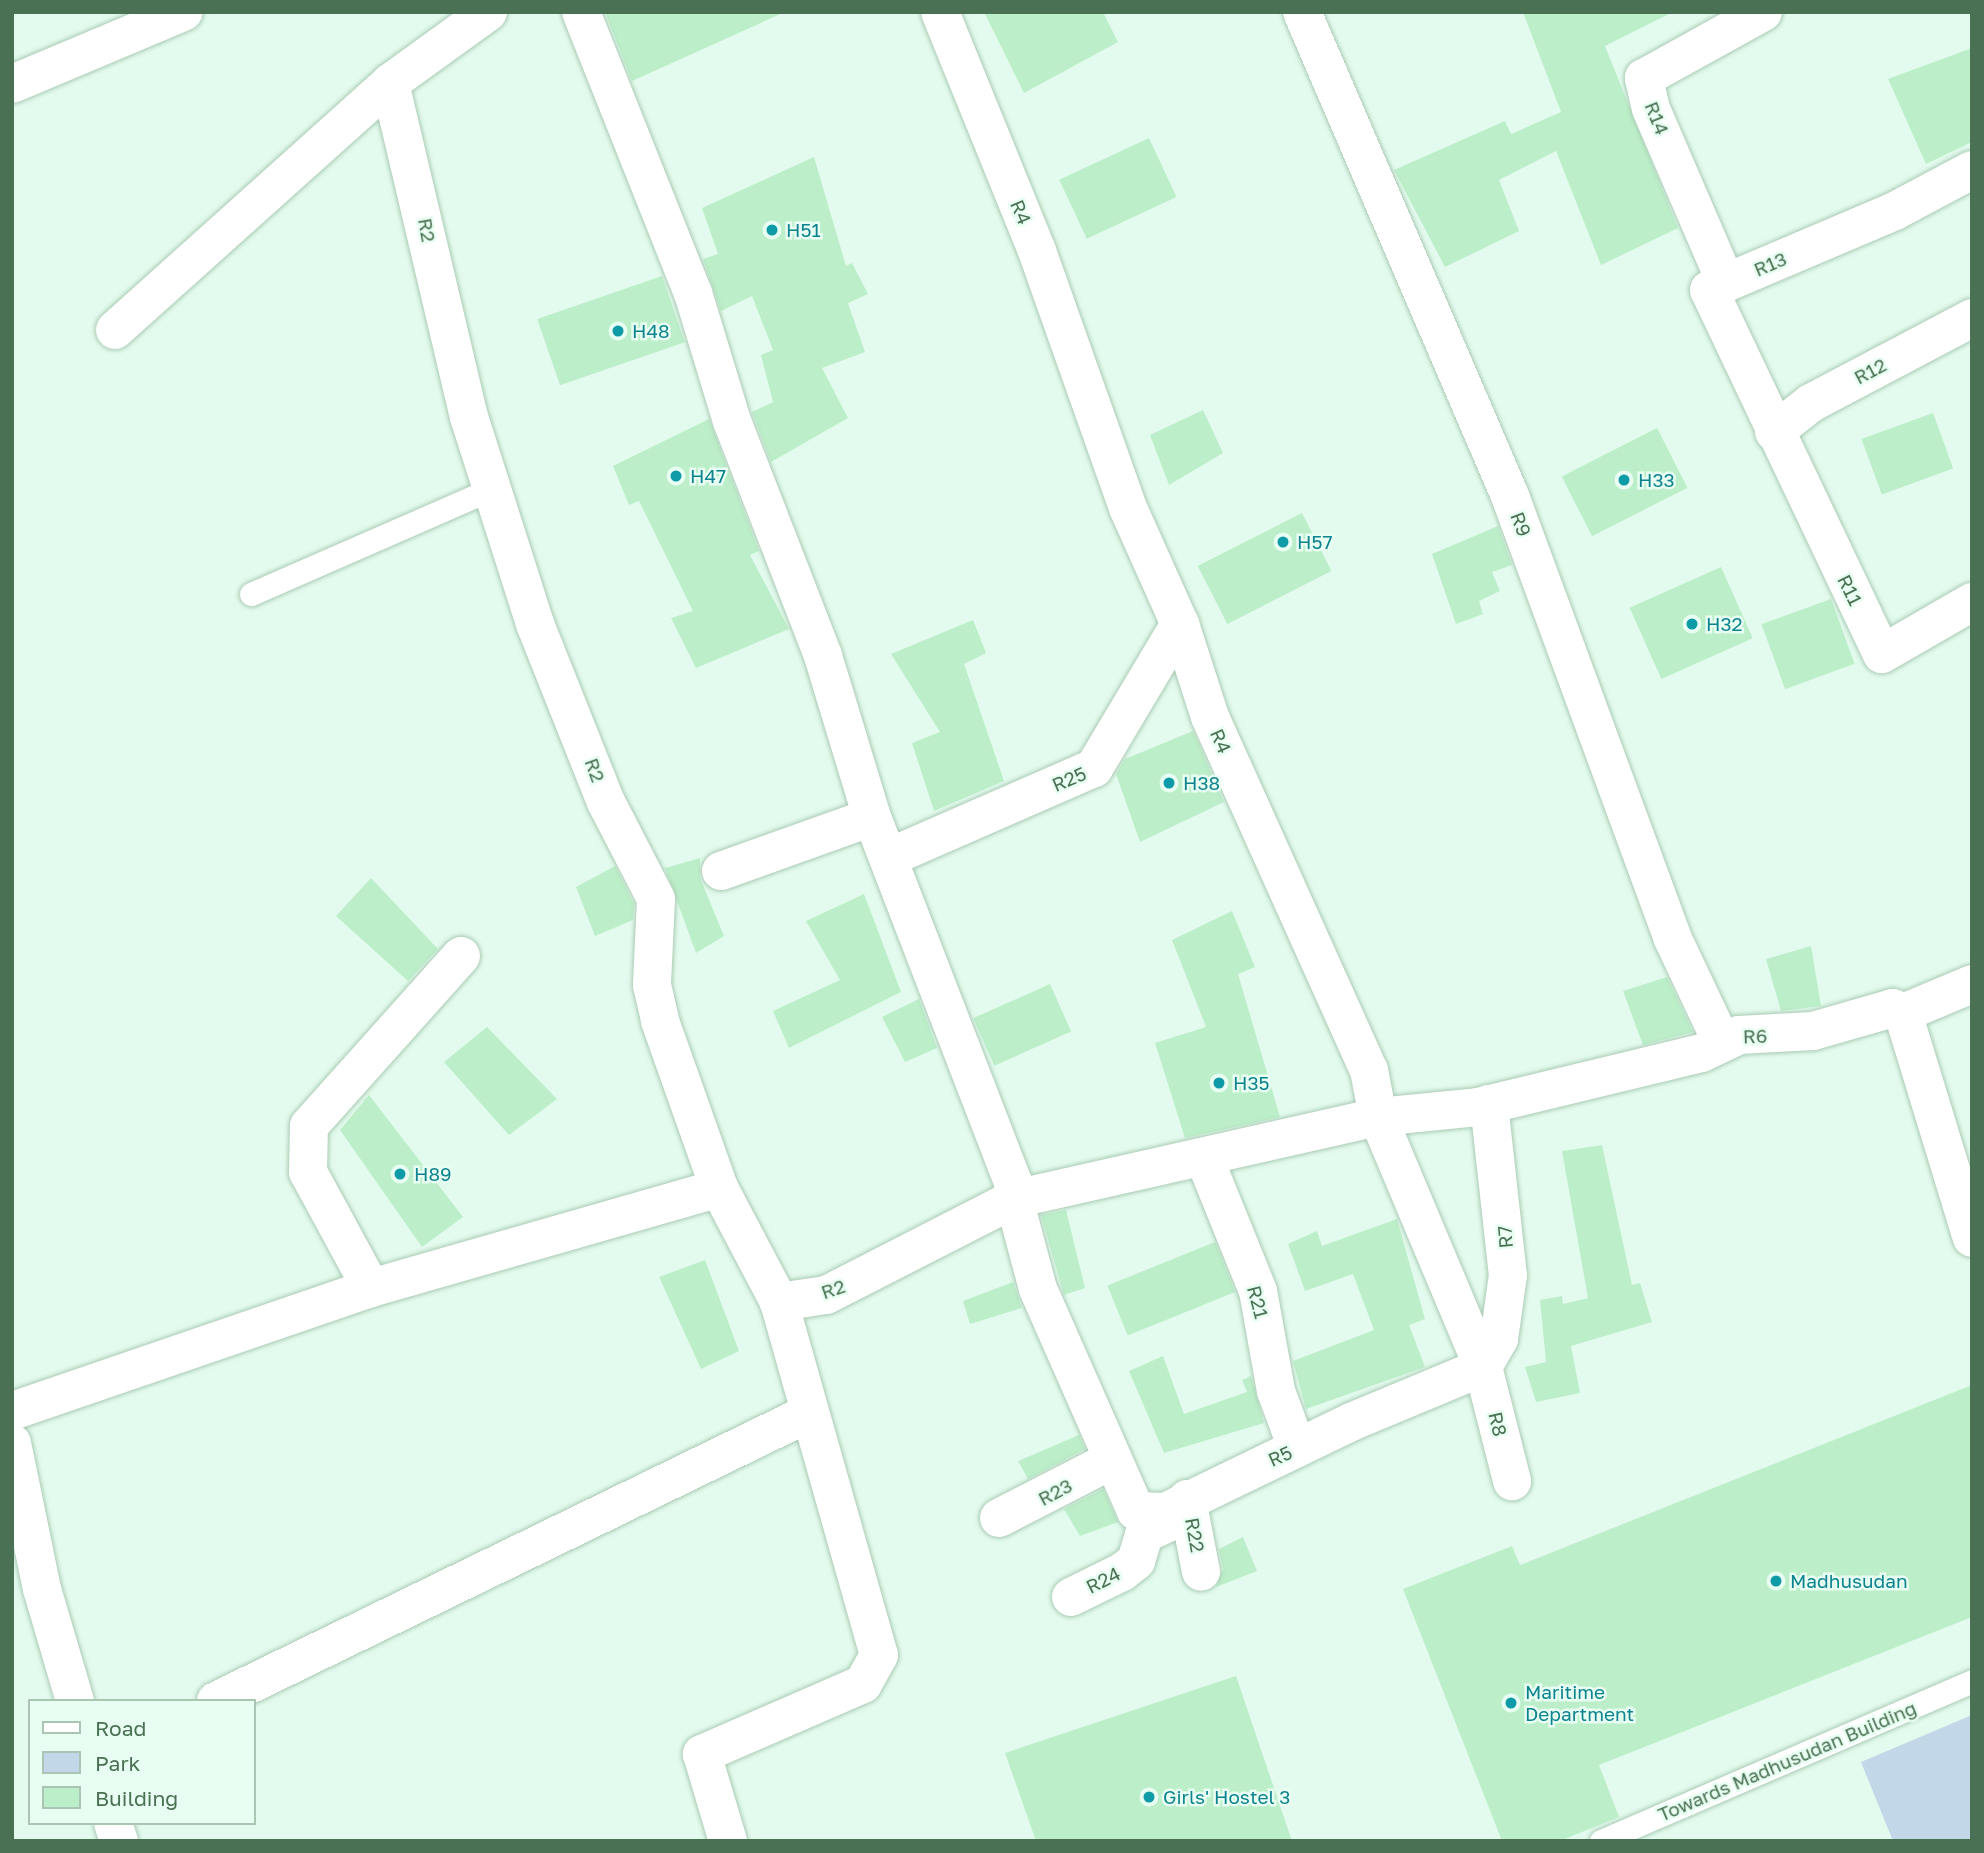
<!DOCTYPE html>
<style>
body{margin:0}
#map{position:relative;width:1984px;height:1853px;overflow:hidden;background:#e3fbee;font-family:"Golos Text",sans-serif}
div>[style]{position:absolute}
.green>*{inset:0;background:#c2d7e7}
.building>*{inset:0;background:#bcefc9;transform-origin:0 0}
.roads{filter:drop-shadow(0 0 2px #aacbb4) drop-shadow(0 0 2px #aacbb4)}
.lane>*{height:23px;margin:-11.5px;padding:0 11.5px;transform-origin:11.5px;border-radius:11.5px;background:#fff}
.street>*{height:38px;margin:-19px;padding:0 19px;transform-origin:19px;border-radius:19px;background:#fff}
.dots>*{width:19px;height:19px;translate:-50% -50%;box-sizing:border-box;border:4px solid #e8fef2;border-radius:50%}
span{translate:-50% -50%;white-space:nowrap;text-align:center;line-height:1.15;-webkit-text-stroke:5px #e8fef2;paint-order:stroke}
.street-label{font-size:19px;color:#4a7153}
.culture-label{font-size:19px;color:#0d838f}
.left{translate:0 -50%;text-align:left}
.frame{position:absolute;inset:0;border:14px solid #4a7153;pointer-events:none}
.legend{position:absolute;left:28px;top:1699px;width:228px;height:126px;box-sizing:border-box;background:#e8fef2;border:2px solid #a9c6b2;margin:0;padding:9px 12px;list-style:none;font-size:21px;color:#4a7153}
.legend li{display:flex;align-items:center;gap:14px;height:35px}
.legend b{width:35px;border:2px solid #a9c6b2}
</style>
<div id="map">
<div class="green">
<div style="clip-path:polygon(1972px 1715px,1972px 1841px,1893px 1841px,1861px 1762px)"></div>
</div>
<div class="building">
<div style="clip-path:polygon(605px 12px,785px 12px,632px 81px)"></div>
<div style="clip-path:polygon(984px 12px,1103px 12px,1118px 42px,1024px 93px)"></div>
<div style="clip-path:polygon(1523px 12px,1673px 12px,1605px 46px,1678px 228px,1601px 265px,1556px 151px,1499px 180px,1519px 231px,1445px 267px,1394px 170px,1505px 121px,1511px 134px,1561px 112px)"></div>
<div style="clip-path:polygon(1972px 48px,1972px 142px,1926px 164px,1888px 79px)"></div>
<div style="left:1149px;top:138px;width:65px;height:99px;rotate:65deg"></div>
<div style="clip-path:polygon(814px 157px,846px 266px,852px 263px,868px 294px,848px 303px,865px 352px,822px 368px,848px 418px,771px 462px,752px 412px,773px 402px,761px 355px,773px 350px,752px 296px,721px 311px,703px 259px,718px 254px,702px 208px)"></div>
<div style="left:662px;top:276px;width:70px;height:132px;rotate:71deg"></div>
<div style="clip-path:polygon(1203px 410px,1223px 453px,1169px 485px,1150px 435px)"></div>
<div style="left:1933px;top:413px;width:59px;height:76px;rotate:70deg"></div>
<div style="clip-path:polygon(709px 419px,759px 551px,750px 555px,789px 629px,696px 668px,671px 618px,693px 611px,639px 501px,629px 505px,613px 466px)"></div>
<div style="left:1657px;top:428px;width:67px;height:107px;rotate:63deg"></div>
<div style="left:1302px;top:513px;width:65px;height:117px;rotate:63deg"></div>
<div style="clip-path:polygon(1498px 526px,1512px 565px,1492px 572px,1500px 591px,1479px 601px,1483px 614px,1456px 624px,1432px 554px)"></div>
<div style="left:1721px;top:567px;width:78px;height:100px;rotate:66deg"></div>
<div style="left:1831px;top:599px;width:69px;height:74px;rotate:70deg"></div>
<div style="clip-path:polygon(973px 620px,986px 653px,964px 664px,1004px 781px,934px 811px,912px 743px,940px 732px,891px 654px)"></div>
<div style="clip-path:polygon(1193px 731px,1224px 802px,1140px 842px,1116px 774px,1125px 759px)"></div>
<div style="clip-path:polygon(700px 858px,700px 878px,724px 936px,696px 953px,665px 868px)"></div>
<div style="clip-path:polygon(615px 866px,634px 904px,633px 920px,595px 936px,576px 887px)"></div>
<div style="clip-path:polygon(371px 878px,438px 949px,408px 981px,336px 916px)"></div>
<div style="clip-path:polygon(864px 894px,901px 992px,789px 1048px,773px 1011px,840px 980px,806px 921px)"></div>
<div style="clip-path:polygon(1232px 911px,1255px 967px,1238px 974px,1280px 1117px,1185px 1138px,1155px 1043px,1206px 1027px,1172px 940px)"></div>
<div style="clip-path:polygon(1811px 946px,1821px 1006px,1781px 1011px,1766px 959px)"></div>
<div style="clip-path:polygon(1667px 977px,1693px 1032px,1643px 1045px,1623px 991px)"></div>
<div style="left:1050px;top:984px;width:52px;height:84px;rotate:66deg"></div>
<div style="clip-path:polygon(919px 999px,937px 1048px,905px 1062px,882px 1017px)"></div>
<div style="clip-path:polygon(487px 1027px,557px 1099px,509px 1135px,444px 1062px)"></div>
<div style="clip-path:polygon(369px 1095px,463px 1217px,422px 1247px,340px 1130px)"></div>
<div style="clip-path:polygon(1602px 1145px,1632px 1285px,1640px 1283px,1652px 1322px,1571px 1346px,1580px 1393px,1536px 1402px,1525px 1367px,1546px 1362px,1540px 1300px,1562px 1296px,1563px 1304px,1588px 1298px,1562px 1151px)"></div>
<div style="clip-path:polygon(1066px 1210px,1085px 1288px,1064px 1295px,1041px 1215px)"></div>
<div style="clip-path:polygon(1397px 1219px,1425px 1319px,1409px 1325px,1425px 1367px,1306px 1409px,1293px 1361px,1374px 1330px,1353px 1274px,1305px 1291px,1288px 1244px,1317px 1231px,1322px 1246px)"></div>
<div style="left:1215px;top:1242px;width:54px;height:116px;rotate:68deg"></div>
<div style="clip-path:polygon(705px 1260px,739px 1351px,701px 1369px,659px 1277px)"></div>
<div style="clip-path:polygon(1013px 1282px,1022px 1308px,970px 1324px,963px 1301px)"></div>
<div style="clip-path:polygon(1163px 1356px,1184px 1414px,1247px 1392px,1242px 1380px,1251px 1376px,1264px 1423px,1164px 1453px,1129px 1371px)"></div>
<div style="clip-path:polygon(1972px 1385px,1972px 1617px,1599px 1765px,1619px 1817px,1560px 1841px,1502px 1841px,1403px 1589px,1512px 1546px,1520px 1565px)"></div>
<div style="clip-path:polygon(1079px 1435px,1085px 1449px,1028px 1479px,1018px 1461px)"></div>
<div style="clip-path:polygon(1103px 1489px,1118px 1522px,1080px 1536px,1064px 1509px)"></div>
<div style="clip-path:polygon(1243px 1537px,1257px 1571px,1216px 1587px,1223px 1569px,1219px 1549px)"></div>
<div style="clip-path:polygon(1236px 1676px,1292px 1841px,1036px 1841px,1005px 1753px)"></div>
</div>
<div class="roads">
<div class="lane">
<div style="left:251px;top:594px;width:265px;rotate:-23.6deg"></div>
<div style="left:1601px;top:1841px;width:404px;rotate:-23.3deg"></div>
</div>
<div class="street">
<div style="left:488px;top:12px;width:121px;rotate:144.1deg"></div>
<div style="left:390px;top:83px;width:343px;rotate:76.7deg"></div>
<div style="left:469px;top:417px;width:217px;rotate:72.3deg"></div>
<div style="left:535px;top:624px;width:192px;rotate:68.3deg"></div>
<div style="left:606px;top:802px;width:109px;rotate:62.7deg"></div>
<div style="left:656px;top:899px;width:86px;rotate:92.7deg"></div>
<div style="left:652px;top:985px;width:37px;rotate:77deg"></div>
<div style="left:660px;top:1021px;width:177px;rotate:70.5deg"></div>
<div style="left:719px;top:1188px;width:129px;rotate:62.2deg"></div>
<div style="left:779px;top:1302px;width:367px;rotate:74.2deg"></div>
<div style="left:879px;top:1655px;width:33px;rotate:119deg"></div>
<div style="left:863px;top:1684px;width:176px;rotate:156.5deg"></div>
<div style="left:702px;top:1754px;width:91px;rotate:73.4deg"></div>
<div style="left:581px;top:12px;width:302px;rotate:68.3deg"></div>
<div style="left:693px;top:293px;width:134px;rotate:73.1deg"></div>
<div style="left:732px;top:421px;width:252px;rotate:68.8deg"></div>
<div style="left:823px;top:656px;width:168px;rotate:73.1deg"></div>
<div style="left:872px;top:817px;width:391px;rotate:68.9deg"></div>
<div style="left:1013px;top:1182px;width:17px;rotate:87deg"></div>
<div style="left:1014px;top:1199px;width:211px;rotate:152.9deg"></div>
<div style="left:826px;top:1295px;width:48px;rotate:171.5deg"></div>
<div style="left:940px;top:12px;width:258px;rotate:67.9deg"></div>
<div style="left:1037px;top:251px;width:273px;rotate:70.5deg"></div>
<div style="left:1128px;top:508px;width:127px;rotate:65.9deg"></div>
<div style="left:1180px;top:624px;width:98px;rotate:72.1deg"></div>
<div style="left:1210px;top:717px;width:387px;rotate:65.8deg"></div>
<div style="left:1369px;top:1070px;width:48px;rotate:79.2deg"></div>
<div style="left:1378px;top:1117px;width:373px;rotate:167.3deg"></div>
<div style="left:1014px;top:1199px;width:93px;rotate:75.1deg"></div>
<div style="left:1038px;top:1289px;width:243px;rotate:66.2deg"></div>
<div style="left:1136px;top:1511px;width:29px;rotate:2deg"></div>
<div style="left:1165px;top:1512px;width:207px;rotate:-25.8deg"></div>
<div style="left:1351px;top:1422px;width:143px;rotate:-22.6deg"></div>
<div style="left:1483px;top:1367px;width:271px;rotate:-112.8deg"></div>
<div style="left:1378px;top:1117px;width:100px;rotate:-5.7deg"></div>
<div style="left:1478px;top:1107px;width:230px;rotate:-13.6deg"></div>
<div style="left:1702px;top:1053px;width:41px;rotate:-25.9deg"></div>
<div style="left:1739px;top:1035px;width:74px;rotate:-3.1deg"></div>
<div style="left:1813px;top:1031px;width:83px;rotate:-16deg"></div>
<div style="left:1893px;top:1008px;width:11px;rotate:27deg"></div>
<div style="left:1903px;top:1013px;width:235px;rotate:73deg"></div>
<div style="left:1302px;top:12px;width:527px;rotate:66.74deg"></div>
<div style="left:1510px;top:496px;width:470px;rotate:69.8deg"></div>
<div style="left:1672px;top:937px;width:117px;rotate:64.7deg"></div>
<div style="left:12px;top:84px;width:186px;rotate:-22.8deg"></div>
<div style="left:1972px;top:170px;width:87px;rotate:152deg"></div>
<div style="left:1895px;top:211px;width:202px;rotate:157deg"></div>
<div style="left:1709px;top:290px;width:403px;rotate:64.6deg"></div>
<div style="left:1882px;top:654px;width:104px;rotate:-30deg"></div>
<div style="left:1726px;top:283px;width:189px;rotate:-113.3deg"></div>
<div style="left:1651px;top:109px;width:32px;rotate:-103deg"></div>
<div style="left:1644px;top:78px;width:136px;rotate:-29deg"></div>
<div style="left:115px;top:330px;width:370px;rotate:-41.9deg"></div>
<div style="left:1774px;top:432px;width:47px;rotate:-38.1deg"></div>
<div style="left:1811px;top:403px;width:182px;rotate:-27.8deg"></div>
<div style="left:890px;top:857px;width:223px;rotate:-23.6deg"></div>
<div style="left:1094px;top:768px;width:168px;rotate:-59.2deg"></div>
<div style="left:721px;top:871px;width:160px;rotate:-19.7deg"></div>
<div style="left:1903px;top:1013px;width:75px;rotate:-22.8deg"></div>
<div style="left:1489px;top:1104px;width:172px;rotate:83.7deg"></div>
<div style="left:1508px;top:1275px;width:65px;rotate:98deg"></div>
<div style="left:1499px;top:1339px;width:32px;rotate:120deg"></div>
<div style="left:1483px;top:1367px;width:118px;rotate:75.7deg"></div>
<div style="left:1205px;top:1160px;width:141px;rotate:68deg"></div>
<div style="left:1258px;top:1291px;width:102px;rotate:79.8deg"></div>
<div style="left:1276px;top:1391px;width:61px;rotate:69.8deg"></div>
<div style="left:371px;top:1288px;width:132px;rotate:-118.5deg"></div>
<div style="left:308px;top:1172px;width:46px;rotate:-88.8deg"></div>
<div style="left:309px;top:1126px;width:228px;rotate:-48.2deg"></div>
<div style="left:12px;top:1411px;width:379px;rotate:-18.9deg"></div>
<div style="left:371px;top:1288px;width:362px;rotate:-16deg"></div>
<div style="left:12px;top:1443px;width:149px;rotate:78.4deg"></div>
<div style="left:42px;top:1589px;width:117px;rotate:73.6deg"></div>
<div style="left:1187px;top:1499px;width:74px;rotate:79.1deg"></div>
<div style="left:999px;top:1518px;width:125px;rotate:-27.2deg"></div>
<div style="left:1071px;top:1597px;width:57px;rotate:-26.1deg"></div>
<div style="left:1122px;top:1572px;width:18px;rotate:-38deg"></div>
<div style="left:1136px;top:1561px;width:28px;rotate:-73deg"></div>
<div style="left:1144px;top:1534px;width:47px;rotate:-24.9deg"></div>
<div style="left:216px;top:1701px;width:659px;rotate:-25.9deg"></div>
<div style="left:113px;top:1823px;width:19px;rotate:72deg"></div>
</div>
</div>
<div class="dots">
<div style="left:772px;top:230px;background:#0f9aa8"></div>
<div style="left:618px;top:331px;background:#0f9aa8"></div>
<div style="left:676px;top:476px;background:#0f9aa8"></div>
<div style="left:1624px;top:480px;background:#0f9aa8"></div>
<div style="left:1283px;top:542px;background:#0f9aa8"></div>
<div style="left:1692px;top:624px;background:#0f9aa8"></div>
<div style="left:1169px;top:783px;background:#0f9aa8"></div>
<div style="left:1219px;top:1083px;background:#0f9aa8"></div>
<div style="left:400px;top:1174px;background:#0f9aa8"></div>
<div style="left:1776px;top:1581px;background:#0f9aa8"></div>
<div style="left:1511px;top:1703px;background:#0f9aa8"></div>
<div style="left:1149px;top:1797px;background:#0f9aa8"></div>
</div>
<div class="street-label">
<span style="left:1657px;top:118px;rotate:68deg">R14</span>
<span style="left:1021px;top:212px;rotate:67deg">R4</span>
<span style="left:427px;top:230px;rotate:80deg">R2</span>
<span style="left:1770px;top:264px;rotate:-23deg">R13</span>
<span style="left:1870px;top:371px;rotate:-28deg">R12</span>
<span style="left:1521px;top:524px;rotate:69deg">R9</span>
<span style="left:1850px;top:590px;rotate:64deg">R11</span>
<span style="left:1221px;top:741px;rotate:66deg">R4</span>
<span style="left:595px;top:770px;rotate:70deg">R2</span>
<span style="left:1069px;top:779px;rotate:-23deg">R25</span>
<span style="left:1755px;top:1036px;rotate:-2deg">R6</span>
<span style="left:1505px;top:1237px;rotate:-95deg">R7</span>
<span style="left:833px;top:1289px;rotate:-19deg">R2</span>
<span style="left:1258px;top:1302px;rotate:75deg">R21</span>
<span style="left:1498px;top:1424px;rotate:77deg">R8</span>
<span style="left:1280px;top:1456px;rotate:-24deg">R5</span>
<span style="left:1055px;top:1492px;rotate:-28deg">R23</span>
<span style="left:1195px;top:1535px;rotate:80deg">R22</span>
<span style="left:1103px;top:1580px;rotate:-27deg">R24</span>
<span style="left:1787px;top:1761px;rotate:-23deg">Towards Madhusudan Building</span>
</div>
<div class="culture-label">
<span class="left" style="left:786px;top:230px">H51</span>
<span class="left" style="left:632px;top:331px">H48</span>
<span class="left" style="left:690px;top:476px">H47</span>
<span class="left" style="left:1638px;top:480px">H33</span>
<span class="left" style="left:1297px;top:542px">H57</span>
<span class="left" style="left:1706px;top:624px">H32</span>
<span class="left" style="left:1183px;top:783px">H38</span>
<span class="left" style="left:1233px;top:1083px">H35</span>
<span class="left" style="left:414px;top:1174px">H89</span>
<span class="left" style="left:1790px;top:1581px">Madhusudan</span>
<span class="left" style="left:1525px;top:1703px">Maritime<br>Department</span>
<span class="left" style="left:1163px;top:1797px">Girls' Hostel 3</span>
</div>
<div class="frame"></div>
<ul class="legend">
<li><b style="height:9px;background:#fff"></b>Road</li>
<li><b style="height:19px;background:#c2d7e7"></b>Park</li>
<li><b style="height:19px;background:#bcefc9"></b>Building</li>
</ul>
</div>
